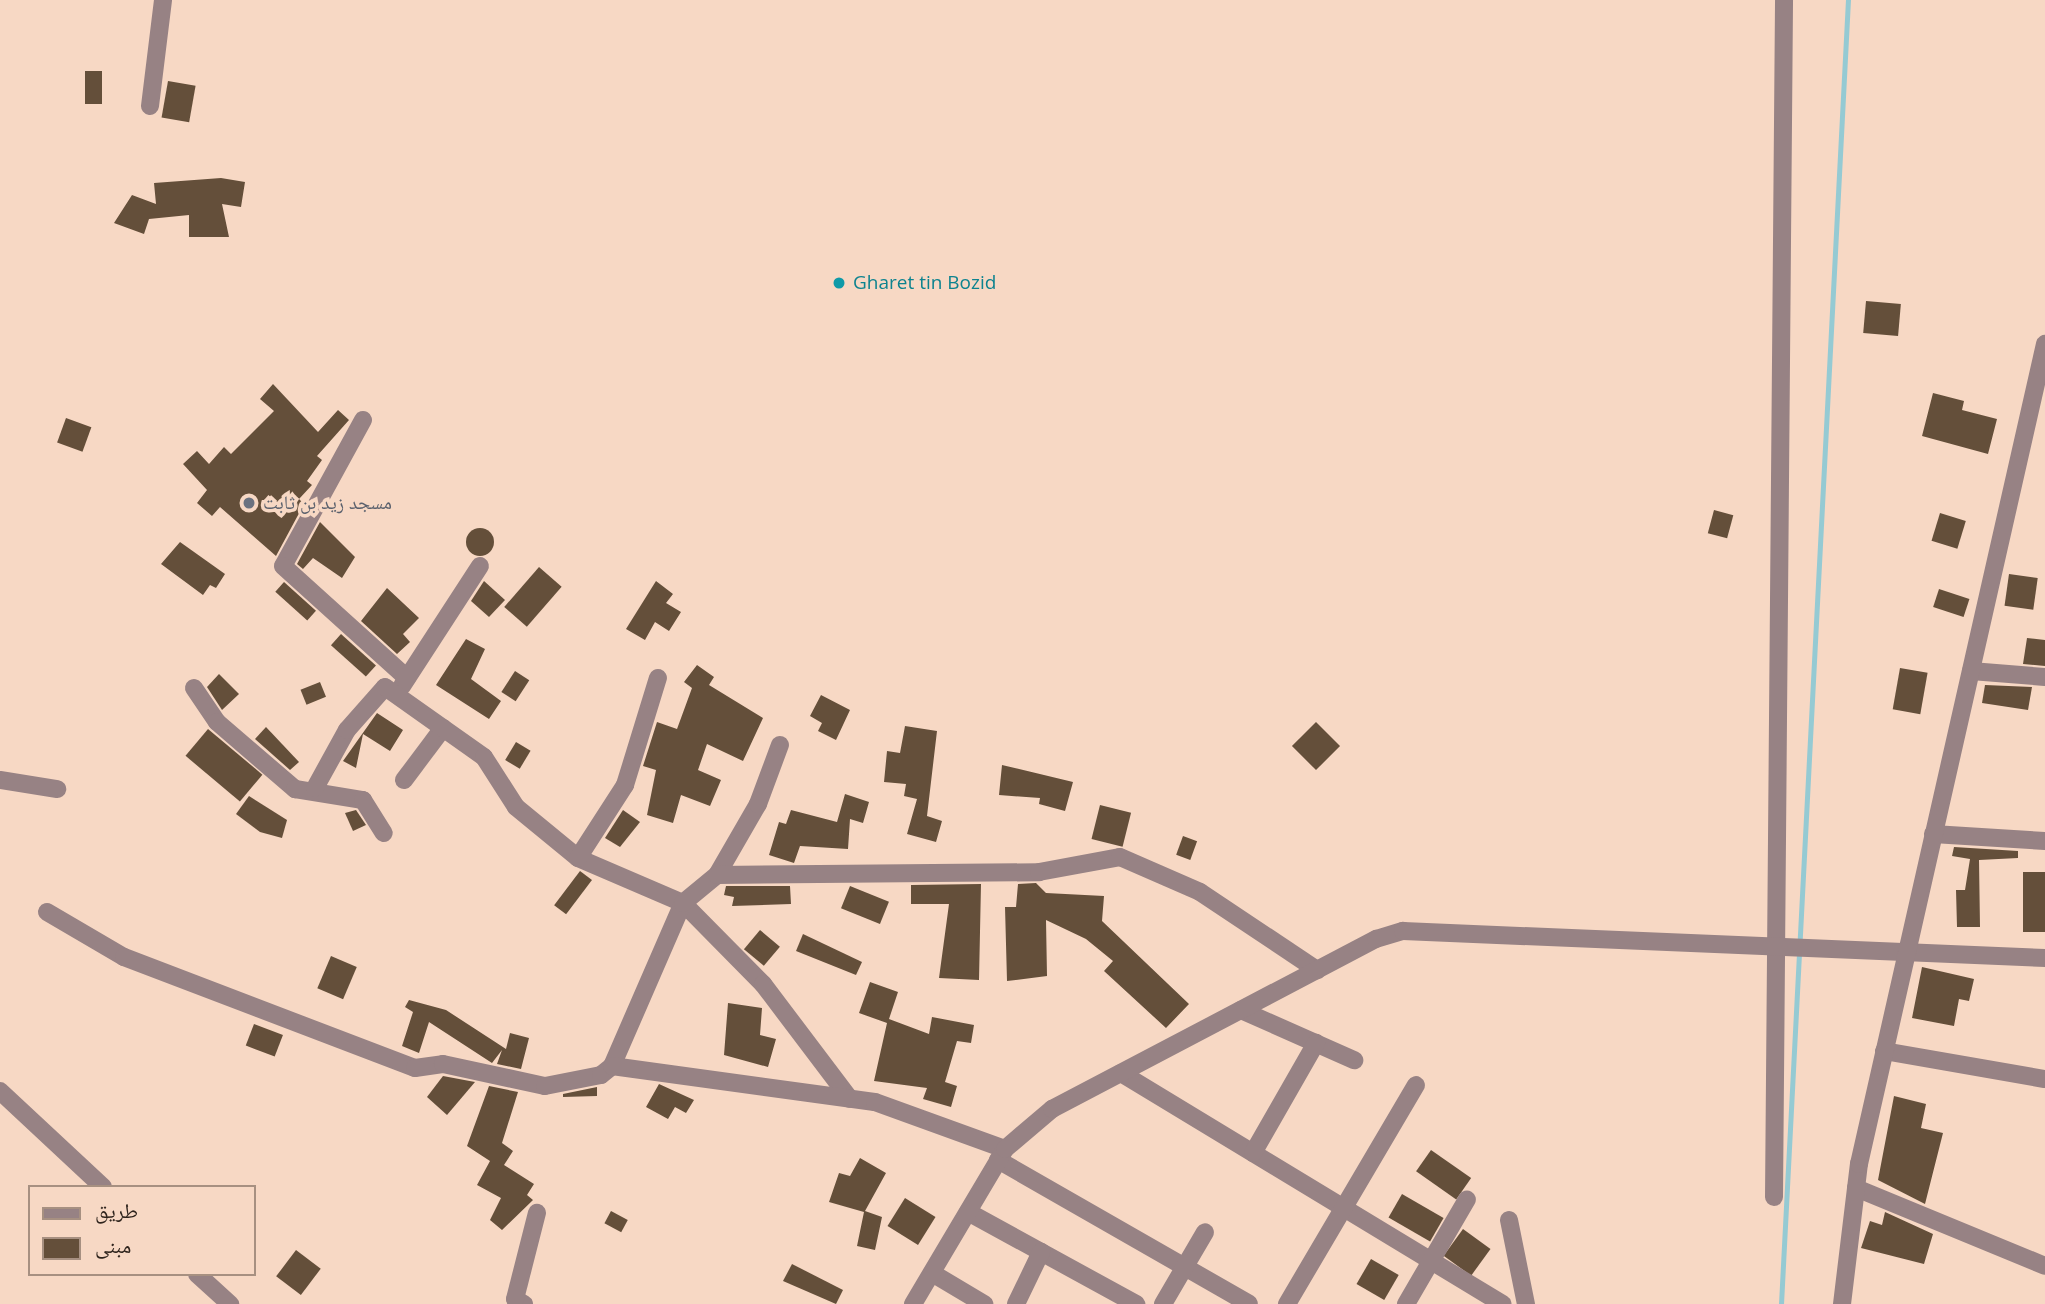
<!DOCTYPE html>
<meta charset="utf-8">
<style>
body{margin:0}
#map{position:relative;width:2045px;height:1304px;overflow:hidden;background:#f7d8c4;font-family:"Open Sans","Noto Naskh Arabic",sans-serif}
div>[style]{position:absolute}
.stream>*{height:5px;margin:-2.5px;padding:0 2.5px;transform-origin:2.5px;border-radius:2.5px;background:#95cad3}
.building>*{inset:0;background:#644f3a;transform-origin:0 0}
.round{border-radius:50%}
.minor>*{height:18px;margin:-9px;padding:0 9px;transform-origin:9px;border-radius:9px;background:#978284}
.dots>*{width:19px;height:19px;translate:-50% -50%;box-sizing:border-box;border:4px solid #f7d8c4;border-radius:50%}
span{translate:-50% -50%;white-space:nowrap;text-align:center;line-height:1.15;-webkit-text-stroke:7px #f7d8c4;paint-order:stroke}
.culture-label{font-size:19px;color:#0d838f}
.left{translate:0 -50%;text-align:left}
.worship-label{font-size:19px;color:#5b616d}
.legend{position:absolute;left:28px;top:1185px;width:228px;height:91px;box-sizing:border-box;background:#f7d8c4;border:2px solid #a79081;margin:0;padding:9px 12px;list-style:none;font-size:21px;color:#2f241d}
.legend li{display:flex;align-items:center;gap:14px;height:35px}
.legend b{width:35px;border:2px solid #a79081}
</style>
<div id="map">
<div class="stream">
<div style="left:1781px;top:1304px;width:1306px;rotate:-87.06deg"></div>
</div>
<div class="building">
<div style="left:85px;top:71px;width:17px;height:33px"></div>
<div style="left:168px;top:81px;width:28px;height:37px;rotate:10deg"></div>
<div style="clip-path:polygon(221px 178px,245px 182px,241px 207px,222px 204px,229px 237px,189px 237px,189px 215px,149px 219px,144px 234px,114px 223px,132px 195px,156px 204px,154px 183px)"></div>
<div style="left:1866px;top:301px;width:35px;height:32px;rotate:5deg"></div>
<div style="clip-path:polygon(273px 384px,318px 432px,338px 410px,349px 420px,317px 456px,322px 460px,307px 481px,312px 485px,299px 499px,304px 504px,276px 556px,220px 507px,212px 516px,197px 503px,207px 490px,183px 464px,197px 451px,209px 464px,224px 447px,231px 454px,274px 411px,260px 399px)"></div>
<div style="clip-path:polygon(1933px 393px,1964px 401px,1962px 410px,1997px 419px,1988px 454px,1922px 436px)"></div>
<div style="left:66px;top:418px;width:27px;height:26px;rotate:20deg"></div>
<div style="left:1714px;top:510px;width:20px;height:24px;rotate:15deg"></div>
<div style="left:1940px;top:513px;width:27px;height:29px;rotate:17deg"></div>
<div style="clip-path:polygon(320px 522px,355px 557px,342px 578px,313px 558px,303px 569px,297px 564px)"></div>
<div class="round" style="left:466px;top:528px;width:28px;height:28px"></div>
<div style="clip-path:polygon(180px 542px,225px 574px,216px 588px,210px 585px,203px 595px,161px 564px)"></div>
<div style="left:539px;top:567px;width:30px;height:53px;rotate:41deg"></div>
<div style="left:2009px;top:574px;width:29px;height:32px;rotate:8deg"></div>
<div style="clip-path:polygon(484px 581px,505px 600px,489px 617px,471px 601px)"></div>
<div style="clip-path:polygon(656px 581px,673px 594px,666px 603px,681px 612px,669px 631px,655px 622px,645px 640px,626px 629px)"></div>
<div style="left:284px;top:582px;width:43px;height:13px;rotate:42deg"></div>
<div style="clip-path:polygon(387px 588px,419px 618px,403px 634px,410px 642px,397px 654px,361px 621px)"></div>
<div style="left:1939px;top:589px;width:32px;height:19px;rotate:18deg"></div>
<div style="left:341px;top:634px;width:47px;height:15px;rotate:42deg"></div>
<div style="clip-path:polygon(2027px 638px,2045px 640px,2045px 666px,2023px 664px)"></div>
<div style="clip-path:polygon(466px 639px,485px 649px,471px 679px,501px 701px,489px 719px,436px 685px)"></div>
<div style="clip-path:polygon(697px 665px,714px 677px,709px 685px,763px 718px,743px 761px,707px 744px,698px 770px,721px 780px,710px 806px,681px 795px,673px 823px,647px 815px,656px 770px,643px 766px,657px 722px,677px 729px,692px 688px,684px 682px)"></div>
<div style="left:1900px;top:668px;width:28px;height:42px;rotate:10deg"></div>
<div style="left:515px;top:671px;width:17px;height:25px;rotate:33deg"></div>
<div style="clip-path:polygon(219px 674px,239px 694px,222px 710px,207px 687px)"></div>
<div style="left:320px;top:682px;width:16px;height:21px;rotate:68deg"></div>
<div style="clip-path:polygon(1985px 685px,2032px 687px,2028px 710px,1982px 703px)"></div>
<div style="clip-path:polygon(821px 695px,850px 710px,836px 740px,818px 731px,822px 723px,810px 716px)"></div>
<div style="clip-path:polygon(377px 713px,403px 730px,390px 751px,363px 734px,356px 768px,343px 761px)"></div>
<div style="left:1316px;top:722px;width:34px;height:34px;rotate:45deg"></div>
<div style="clip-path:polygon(905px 726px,937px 731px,927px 816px,942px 821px,936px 842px,907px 834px,917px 799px,904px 796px,906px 784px,884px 782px,887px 751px,900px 753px)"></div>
<div style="clip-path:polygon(266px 727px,299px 762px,290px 770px,255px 739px)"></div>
<div style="left:208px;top:729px;width:71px;height:35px;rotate:40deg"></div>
<div style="left:516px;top:742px;width:17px;height:21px;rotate:31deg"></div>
<div style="clip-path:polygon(1002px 765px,1073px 782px,1065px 811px,1039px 804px,1040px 798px,999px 795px)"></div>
<div style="clip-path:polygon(845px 794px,869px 802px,863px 823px,850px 819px,848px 849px,800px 846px,794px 863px,769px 855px,779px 822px,786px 824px,791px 810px,837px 822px)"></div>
<div style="clip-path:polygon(249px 796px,287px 820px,282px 838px,260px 832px,236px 814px)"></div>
<div style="left:1100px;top:805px;width:32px;height:35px;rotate:14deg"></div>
<div style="clip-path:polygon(356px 810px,366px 825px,353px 831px,345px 813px)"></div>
<div style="clip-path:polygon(623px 810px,640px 822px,620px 847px,605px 838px)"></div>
<div style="left:1183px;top:836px;width:15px;height:20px;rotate:20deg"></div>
<div style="clip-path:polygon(1954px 847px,2018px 851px,2018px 858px,1979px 860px,1980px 927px,1957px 927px,1956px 890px,1965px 890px,1970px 859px,1952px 856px)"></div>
<div style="left:580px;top:871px;width:15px;height:43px;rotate:37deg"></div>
<div style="left:2023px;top:872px;width:22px;height:60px"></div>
<div style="clip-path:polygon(1036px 883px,1046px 893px,1104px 896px,1102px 921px,1189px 1004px,1166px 1028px,1104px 971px,1113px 961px,1086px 939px,1046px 920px,1047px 976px,1007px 981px,1005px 907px,1016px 907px,1018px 884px)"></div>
<div style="clip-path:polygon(981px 884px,979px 980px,939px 978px,949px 904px,911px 904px,911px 885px)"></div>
<div style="clip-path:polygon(726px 886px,790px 886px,791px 904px,732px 906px,734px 897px,724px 895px)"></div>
<div style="left:850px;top:886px;width:42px;height:24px;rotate:22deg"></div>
<div style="left:760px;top:930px;width:26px;height:25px;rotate:40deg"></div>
<div style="clip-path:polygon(803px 934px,862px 962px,856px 975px,796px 951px)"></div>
<div style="left:331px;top:956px;width:28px;height:35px;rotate:23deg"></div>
<div style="clip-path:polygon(1922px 967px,1974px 979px,1969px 1001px,1959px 999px,1954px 1026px,1912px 1018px)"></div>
<div style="clip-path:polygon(870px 982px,898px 992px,889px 1019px,929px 1034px,932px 1017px,974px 1025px,971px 1043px,957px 1041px,945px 1082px,957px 1086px,951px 1107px,923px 1099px,927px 1088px,874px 1081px,887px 1023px,859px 1013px)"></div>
<div style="clip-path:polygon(409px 1000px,446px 1010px,506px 1049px,510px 1033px,529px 1038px,521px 1069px,497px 1064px,502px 1050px,492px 1063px,429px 1022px,419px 1053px,402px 1046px,413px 1012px,405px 1007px)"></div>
<div style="clip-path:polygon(728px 1003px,762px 1008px,760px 1035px,776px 1039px,768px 1067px,724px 1055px)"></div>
<div style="left:254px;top:1024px;width:31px;height:23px;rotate:21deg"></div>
<div style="clip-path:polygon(443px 1076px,475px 1082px,447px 1115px,427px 1097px)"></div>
<div style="clip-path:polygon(659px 1084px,694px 1100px,686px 1113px,675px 1107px,668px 1119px,646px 1107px)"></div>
<div style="clip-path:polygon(489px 1086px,518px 1092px,502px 1143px,513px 1151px,504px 1165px,534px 1184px,527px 1195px,533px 1200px,502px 1230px,490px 1220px,501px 1198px,477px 1185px,490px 1161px,467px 1146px)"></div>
<div style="clip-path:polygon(597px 1087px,597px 1096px,563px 1097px,563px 1094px)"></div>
<div style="clip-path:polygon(1894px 1096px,1926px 1104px,1921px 1128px,1943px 1133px,1925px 1204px,1878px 1180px)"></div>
<div style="left:1431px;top:1150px;width:49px;height:26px;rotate:35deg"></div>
<div style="clip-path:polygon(860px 1158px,886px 1173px,865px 1211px,882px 1217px,875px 1250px,857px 1246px,864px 1212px,829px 1202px,839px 1173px,850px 1176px)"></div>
<div style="left:1402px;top:1194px;width:48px;height:27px;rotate:30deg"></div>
<div style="left:905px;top:1198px;width:36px;height:33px;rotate:32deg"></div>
<div style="left:611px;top:1211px;width:19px;height:14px;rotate:28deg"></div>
<div style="clip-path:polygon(1885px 1212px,1933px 1234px,1924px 1264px,1861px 1248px,1870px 1221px,1882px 1225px)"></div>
<div style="left:1463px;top:1229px;width:34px;height:33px;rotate:36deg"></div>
<div style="left:296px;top:1250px;width:31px;height:33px;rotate:37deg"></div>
<div style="left:1371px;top:1259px;width:32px;height:29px;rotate:30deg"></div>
<div style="clip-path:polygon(792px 1264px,843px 1290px,836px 1304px,783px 1281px)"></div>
</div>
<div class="minor">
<div style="left:150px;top:106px;width:107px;rotate:-83deg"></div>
<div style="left:363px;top:420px;width:166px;rotate:118.7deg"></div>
<div style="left:283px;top:566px;width:167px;rotate:42.1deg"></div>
<div style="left:1971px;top:671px;width:74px;rotate:4.6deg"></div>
<div style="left:402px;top:686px;width:143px;rotate:-57deg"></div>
<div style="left:194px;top:688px;width:41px;rotate:55.9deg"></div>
<div style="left:217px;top:722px;width:103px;rotate:40.7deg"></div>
<div style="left:295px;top:789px;width:69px;rotate:9.2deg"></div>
<div style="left:363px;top:800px;width:39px;rotate:58deg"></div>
<div style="left:0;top:780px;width:58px;rotate:9deg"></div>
<div style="left:404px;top:780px;width:65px;rotate:-53.1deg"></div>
<div style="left:315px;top:788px;width:66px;rotate:-61.1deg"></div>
<div style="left:347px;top:730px;width:57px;rotate:-48.5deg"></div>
<div style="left:385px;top:687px;width:121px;rotate:35.3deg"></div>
<div style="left:484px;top:757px;width:59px;rotate:57.4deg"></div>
<div style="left:516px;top:807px;width:80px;rotate:39.4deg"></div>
<div style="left:578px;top:858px;width:114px;rotate:23.2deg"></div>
<div style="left:683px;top:903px;width:114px;rotate:45.4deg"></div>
<div style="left:763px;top:984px;width:144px;rotate:52.9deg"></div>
<div style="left:1933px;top:834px;width:112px;rotate:3.6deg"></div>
<div style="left:578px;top:858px;width:87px;rotate:-57.2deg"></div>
<div style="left:625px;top:785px;width:112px;rotate:-72.9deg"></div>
<div style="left:717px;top:875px;width:82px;rotate:-60deg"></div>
<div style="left:758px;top:804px;width:63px;rotate:-69.6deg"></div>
<div style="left:47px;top:912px;width:89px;rotate:30.3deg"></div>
<div style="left:124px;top:957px;width:311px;rotate:20.9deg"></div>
<div style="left:415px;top:1068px;width:28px;rotate:-8deg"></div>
<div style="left:443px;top:1064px;width:104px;rotate:12.2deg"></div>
<div style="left:545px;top:1086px;width:57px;rotate:-11.1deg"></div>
<div style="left:601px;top:1075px;width:14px;rotate:-39deg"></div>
<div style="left:612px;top:1066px;width:178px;rotate:-66.5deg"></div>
<div style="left:683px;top:903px;width:44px;rotate:-39.5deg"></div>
<div style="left:717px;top:875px;width:322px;rotate:-0.5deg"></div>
<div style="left:1039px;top:872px;width:82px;rotate:-10.5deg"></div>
<div style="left:1120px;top:857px;width:87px;rotate:23.6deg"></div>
<div style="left:1200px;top:892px;width:141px;rotate:33.7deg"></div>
<div style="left:1241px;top:1010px;width:124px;rotate:23.9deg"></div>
<div style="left:1884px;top:1051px;width:163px;rotate:9.9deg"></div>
<div style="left:612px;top:1066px;width:265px;rotate:7.8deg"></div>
<div style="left:875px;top:1102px;width:138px;rotate:19.9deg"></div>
<div style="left:1121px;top:1073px;width:446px;rotate:31.2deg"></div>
<div style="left:0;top:1091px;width:141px;rotate:43deg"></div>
<div style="left:1253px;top:1153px;width:127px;rotate:-60.2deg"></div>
<div style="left:998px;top:1160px;width:289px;rotate:29.8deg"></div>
<div style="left:1856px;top:1188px;width:204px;rotate:22.4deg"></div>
<div style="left:1774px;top:1197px;width:1197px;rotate:-89.52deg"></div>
<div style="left:968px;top:1212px;width:192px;rotate:28.7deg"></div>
<div style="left:1509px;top:1220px;width:86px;rotate:78.6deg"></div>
<div style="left:932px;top:1273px;width:61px;rotate:30.8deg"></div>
<div style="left:197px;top:1274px;width:45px;rotate:42.3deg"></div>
<div style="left:524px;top:1304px;width:10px;rotate:-151deg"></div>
<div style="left:515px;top:1299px;width:89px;rotate:-75.7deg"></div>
<div style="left:913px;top:1304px;width:180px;rotate:-59.3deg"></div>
<div style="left:1005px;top:1149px;width:62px;rotate:-40.4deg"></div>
<div style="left:1052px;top:1109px;width:366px;rotate:-27.7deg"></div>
<div style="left:1376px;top:939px;width:28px;rotate:-17deg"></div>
<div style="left:1403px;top:931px;width:643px;rotate:2.41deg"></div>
<div style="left:1016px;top:1304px;width:58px;rotate:-64.3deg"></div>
<div style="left:1163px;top:1304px;width:83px;rotate:-59.7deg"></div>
<div style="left:1287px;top:1304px;width:254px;rotate:-59.5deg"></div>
<div style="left:1406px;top:1304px;width:121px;rotate:-59.8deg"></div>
<div style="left:1842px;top:1304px;width:141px;rotate:-83.1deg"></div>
<div style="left:1859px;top:1164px;width:841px;rotate:-77.22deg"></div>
</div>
<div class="dots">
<div style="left:839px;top:283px;background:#0f9aa8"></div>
<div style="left:249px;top:503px;background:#6b7280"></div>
</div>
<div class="culture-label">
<span class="left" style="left:853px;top:283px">Gharet tin Bozid</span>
</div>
<div class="worship-label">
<span class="left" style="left:263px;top:503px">مسجد زيد بن ثابت</span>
</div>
<ul class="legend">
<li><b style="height:9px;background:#978284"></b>طريق</li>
<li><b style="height:19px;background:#644f3a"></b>مبنى</li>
</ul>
</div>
